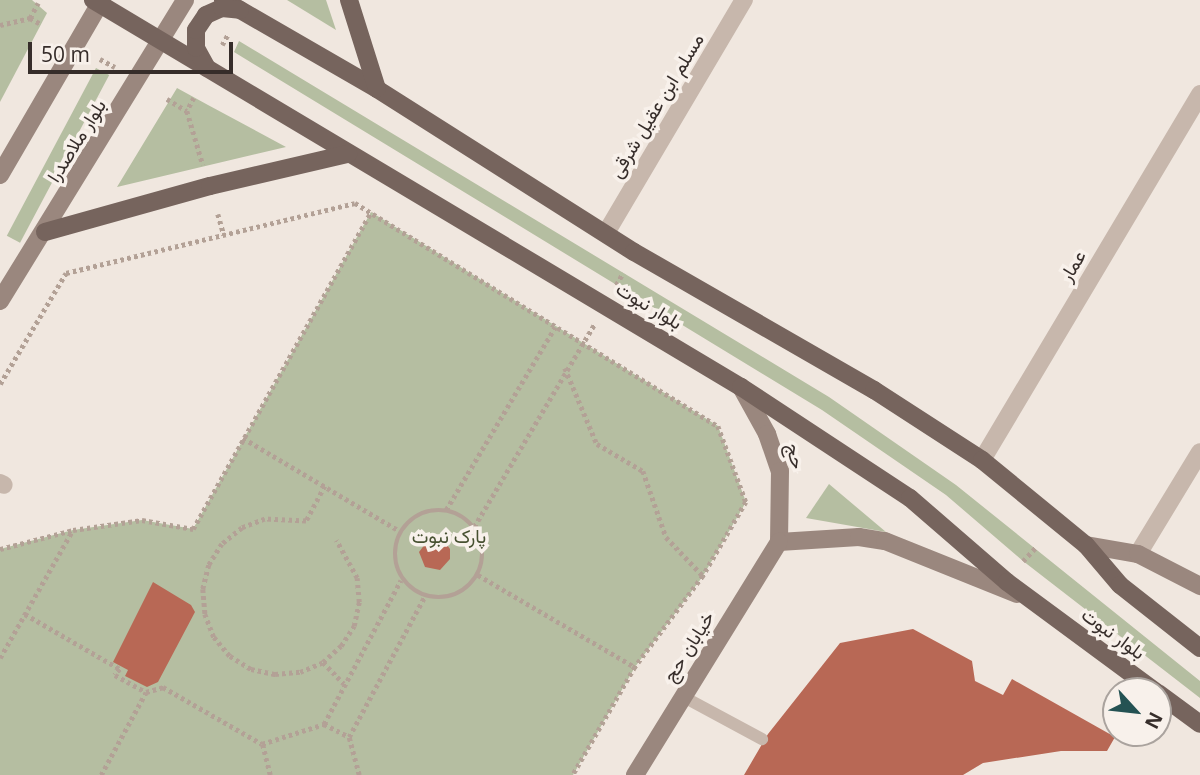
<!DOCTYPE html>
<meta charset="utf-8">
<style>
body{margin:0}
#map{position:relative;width:1200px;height:775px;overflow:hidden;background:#f0e7df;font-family:"Open Sans",Vazirmatn,sans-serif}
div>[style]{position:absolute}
.green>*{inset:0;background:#b5bea1;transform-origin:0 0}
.building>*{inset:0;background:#b86855}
.path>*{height:4.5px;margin-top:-2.25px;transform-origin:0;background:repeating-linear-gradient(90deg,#b3a196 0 3.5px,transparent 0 7px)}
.path>.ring{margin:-2.25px;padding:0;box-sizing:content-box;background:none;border:4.5px solid #b3a196;border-radius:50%}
.lane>*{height:12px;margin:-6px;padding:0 6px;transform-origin:6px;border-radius:6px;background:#c7b7ac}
.street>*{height:18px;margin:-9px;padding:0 9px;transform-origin:9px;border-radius:9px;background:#c7b7ac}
.secondary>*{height:18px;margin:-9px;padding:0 9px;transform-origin:9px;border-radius:9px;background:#9a877e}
.primary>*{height:18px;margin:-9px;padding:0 9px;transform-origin:9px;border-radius:9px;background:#76645d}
span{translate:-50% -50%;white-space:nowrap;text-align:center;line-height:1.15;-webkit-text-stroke:7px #f8f1eb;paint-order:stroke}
.street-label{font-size:19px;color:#362d2a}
.park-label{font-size:19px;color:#475131}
.north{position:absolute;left:1102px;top:677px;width:70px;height:70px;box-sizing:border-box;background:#f8f1eb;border:2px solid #aaa39e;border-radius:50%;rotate:117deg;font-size:19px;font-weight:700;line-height:28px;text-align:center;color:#362d2a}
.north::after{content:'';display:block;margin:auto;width:24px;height:32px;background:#245253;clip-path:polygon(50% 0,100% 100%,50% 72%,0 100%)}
.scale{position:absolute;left:28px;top:42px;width:205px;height:32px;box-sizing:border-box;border:4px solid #362d2a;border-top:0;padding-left:9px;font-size:21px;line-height:24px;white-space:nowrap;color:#362d2a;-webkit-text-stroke:5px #f8f1eb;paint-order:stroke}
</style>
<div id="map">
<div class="green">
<div style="clip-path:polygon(0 0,32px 0,47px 13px,0 102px)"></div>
<div style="clip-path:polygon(287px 0,326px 0,336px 30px)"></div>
<div style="clip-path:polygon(239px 41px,829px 397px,956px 485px,1200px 681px,1200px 698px,1023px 561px,946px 495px,822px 410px,234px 52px)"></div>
<div style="left:96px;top:68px;width:15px;height:190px;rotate:28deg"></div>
<div style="clip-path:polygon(177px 88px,208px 105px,286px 147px,117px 187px)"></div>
<div style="clip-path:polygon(371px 212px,718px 426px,746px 502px,703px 576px,635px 667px,573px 775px,0 775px,0 549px,73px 530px,142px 520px,193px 529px)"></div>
<div style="clip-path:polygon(829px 484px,886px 532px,806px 518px)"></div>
</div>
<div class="building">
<div style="clip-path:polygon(429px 539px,444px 541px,450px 549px,450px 559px,440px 570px,425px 567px,419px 552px)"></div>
<div style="clip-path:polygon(153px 582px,191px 605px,195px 612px,158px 682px,147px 687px,125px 676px,128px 670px,113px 662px)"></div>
<div style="clip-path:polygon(913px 629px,972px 661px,975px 681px,1003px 695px,1012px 679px,1115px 737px,1107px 751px,1061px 751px,983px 763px,963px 775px,744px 775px,768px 734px,840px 643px)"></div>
</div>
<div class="path">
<div style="left:30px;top:18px;width:17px;rotate:-62deg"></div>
<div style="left:0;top:25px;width:31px;rotate:-13deg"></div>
<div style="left:30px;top:18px;width:13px;rotate:29deg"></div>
<div style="left:222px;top:45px;width:13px;rotate:-61deg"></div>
<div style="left:100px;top:59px;width:17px;rotate:28deg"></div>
<div style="left:194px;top:98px;width:15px;rotate:118deg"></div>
<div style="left:187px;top:111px;width:56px;rotate:73.5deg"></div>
<div style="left:167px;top:99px;width:23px;rotate:31deg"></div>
<div style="left:218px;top:214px;width:22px;rotate:74deg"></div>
<div style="left:616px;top:285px;width:14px;rotate:-60deg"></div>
<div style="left:565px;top:368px;width:82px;rotate:67.2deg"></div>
<div style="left:597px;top:444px;width:53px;rotate:30.4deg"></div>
<div style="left:643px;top:471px;width:70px;rotate:70.8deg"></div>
<div style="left:666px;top:537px;width:54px;rotate:46.5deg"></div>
<div style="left:0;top:384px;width:129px;rotate:-59.3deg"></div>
<div style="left:66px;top:273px;width:297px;rotate:-13.6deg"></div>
<div style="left:355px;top:203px;width:426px;rotate:31.6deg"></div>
<div style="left:718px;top:426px;width:81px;rotate:69.8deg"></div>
<div style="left:746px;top:502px;width:86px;rotate:120.2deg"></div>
<div style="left:703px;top:576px;width:114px;rotate:126.8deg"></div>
<div style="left:635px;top:667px;width:125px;rotate:119.9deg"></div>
<div style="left:243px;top:438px;width:184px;rotate:30.7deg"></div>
<div style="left:325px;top:486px;width:40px;rotate:118deg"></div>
<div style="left:306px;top:521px;width:41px;rotate:-177.2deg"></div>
<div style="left:265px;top:519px;width:25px;rotate:159deg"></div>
<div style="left:242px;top:528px;width:26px;rotate:141deg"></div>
<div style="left:222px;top:544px;width:25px;rotate:122deg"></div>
<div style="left:209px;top:565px;width:25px;rotate:104deg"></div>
<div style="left:203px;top:589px;width:25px;rotate:85deg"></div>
<div style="left:205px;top:614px;width:25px;rotate:69deg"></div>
<div style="left:214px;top:637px;width:25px;rotate:50deg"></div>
<div style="left:230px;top:656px;width:25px;rotate:32deg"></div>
<div style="left:251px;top:669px;width:25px;rotate:12deg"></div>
<div style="left:275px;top:674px;width:25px;rotate:-5deg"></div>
<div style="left:300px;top:672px;width:25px;rotate:-23deg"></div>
<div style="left:323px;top:662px;width:24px;rotate:-42deg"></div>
<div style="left:341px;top:646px;width:24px;rotate:-57deg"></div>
<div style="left:354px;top:626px;width:25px;rotate:-78deg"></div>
<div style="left:359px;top:602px;width:24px;rotate:-95deg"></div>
<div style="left:357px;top:578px;width:43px;rotate:-118.9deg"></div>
<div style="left:446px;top:510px;width:213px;rotate:-59.2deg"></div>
<div class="ring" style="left:395px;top:510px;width:83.5px;height:83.5px"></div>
<div style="left:474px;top:527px;width:235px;rotate:-59.3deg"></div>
<div style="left:0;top:549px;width:75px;rotate:-14.6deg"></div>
<div style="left:73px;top:530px;width:70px;rotate:-8.2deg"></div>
<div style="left:142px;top:520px;width:52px;rotate:10deg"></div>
<div style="left:193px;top:529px;width:364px;rotate:-60.7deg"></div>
<div style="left:1023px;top:561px;width:18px;rotate:-47deg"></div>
<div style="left:478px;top:575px;width:182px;rotate:30.4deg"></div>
<div style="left:25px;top:614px;width:110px;rotate:30.1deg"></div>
<div style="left:120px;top:669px;width:8px;rotate:130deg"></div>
<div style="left:115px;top:675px;width:35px;rotate:29deg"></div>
<div style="left:0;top:658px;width:146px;rotate:-60.4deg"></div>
<div style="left:323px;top:662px;width:30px;rotate:46deg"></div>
<div style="left:324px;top:724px;width:28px;rotate:27deg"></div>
<div style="left:101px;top:775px;width:94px;rotate:-61.5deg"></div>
<div style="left:146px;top:692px;width:18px;rotate:-16deg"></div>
<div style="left:163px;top:687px;width:114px;rotate:29.9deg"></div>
<div style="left:270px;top:775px;width:32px;rotate:-104deg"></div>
<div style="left:262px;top:744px;width:65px;rotate:-17.9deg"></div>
<div style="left:324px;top:724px;width:163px;rotate:-61.9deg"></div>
<div style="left:359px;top:775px;width:39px;rotate:-105deg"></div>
<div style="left:349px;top:737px;width:160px;rotate:-61.7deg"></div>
</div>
<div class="lane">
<div style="left:682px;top:696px;width:91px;rotate:28.3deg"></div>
</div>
<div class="street">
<div style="left:606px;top:233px;width:271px;rotate:-59.4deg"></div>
<div style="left:982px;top:460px;width:426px;rotate:-59.2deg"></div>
<div style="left:0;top:483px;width:4px;rotate:27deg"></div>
<div style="left:1138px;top:554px;width:119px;rotate:-58.7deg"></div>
</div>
<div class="secondary">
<div style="left:0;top:175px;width:203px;rotate:-59.8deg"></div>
<div style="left:0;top:301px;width:353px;rotate:-58.4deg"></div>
<div style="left:741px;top:387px;width:54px;rotate:61deg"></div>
<div style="left:767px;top:434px;width:39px;rotate:71deg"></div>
<div style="left:780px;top:471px;width:71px;rotate:90.8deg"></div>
<div style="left:779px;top:542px;width:80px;rotate:-3.6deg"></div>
<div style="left:859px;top:537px;width:26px;rotate:9deg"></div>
<div style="left:885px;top:541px;width:142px;rotate:21.9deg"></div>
<div style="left:1086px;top:545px;width:53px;rotate:9.8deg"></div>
<div style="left:1138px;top:554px;width:70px;rotate:27.3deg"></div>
<div style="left:635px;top:775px;width:274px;rotate:-58.3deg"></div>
</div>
<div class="primary">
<div style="left:93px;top:0;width:755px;rotate:30.85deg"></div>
<div style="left:741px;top:387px;width:202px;rotate:33.3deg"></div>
<div style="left:910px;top:498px;width:128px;rotate:40.9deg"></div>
<div style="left:1007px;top:582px;width:184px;rotate:36.4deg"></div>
<div style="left:223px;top:0;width:178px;rotate:30deg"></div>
<div style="left:377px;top:89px;width:304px;rotate:32.4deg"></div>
<div style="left:634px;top:252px;width:277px;rotate:29.9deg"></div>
<div style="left:874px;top:390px;width:129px;rotate:32.9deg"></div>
<div style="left:982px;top:460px;width:134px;rotate:39.3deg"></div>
<div style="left:1086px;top:545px;width:52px;rotate:49.6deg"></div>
<div style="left:1120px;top:585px;width:102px;rotate:38.2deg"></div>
<div style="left:349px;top:0;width:93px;rotate:72.5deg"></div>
<div style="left:207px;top:68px;width:23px;rotate:-119deg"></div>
<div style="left:196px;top:48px;width:18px;rotate:-90deg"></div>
<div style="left:196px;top:30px;width:18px;rotate:-56deg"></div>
<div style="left:206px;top:15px;width:17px;rotate:-24deg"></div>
<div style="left:222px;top:8px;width:18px;rotate:6deg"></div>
<div style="left:45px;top:232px;width:171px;rotate:-15.6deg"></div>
<div style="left:210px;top:186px;width:142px;rotate:-13.1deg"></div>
<div style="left:1158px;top:693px;width:52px;rotate:36.4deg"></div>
</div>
<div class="street-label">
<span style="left:657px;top:106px;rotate:-59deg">مسلم ابن عقیل شرقی</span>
<span style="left:77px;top:141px;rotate:-58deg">بلوار ملاصدرا</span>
<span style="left:1073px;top:266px;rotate:-59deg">عمار</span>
<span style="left:649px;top:306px;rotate:31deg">بلوار نبوت</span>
<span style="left:795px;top:456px;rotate:76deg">حج</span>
<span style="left:1113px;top:634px;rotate:36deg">بلوار نبوت</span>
<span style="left:689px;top:647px;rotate:-58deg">خیابان حج</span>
</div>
<div class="park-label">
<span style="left:449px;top:537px">پارک نبوت</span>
</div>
<div class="north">N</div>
<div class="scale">50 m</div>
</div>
